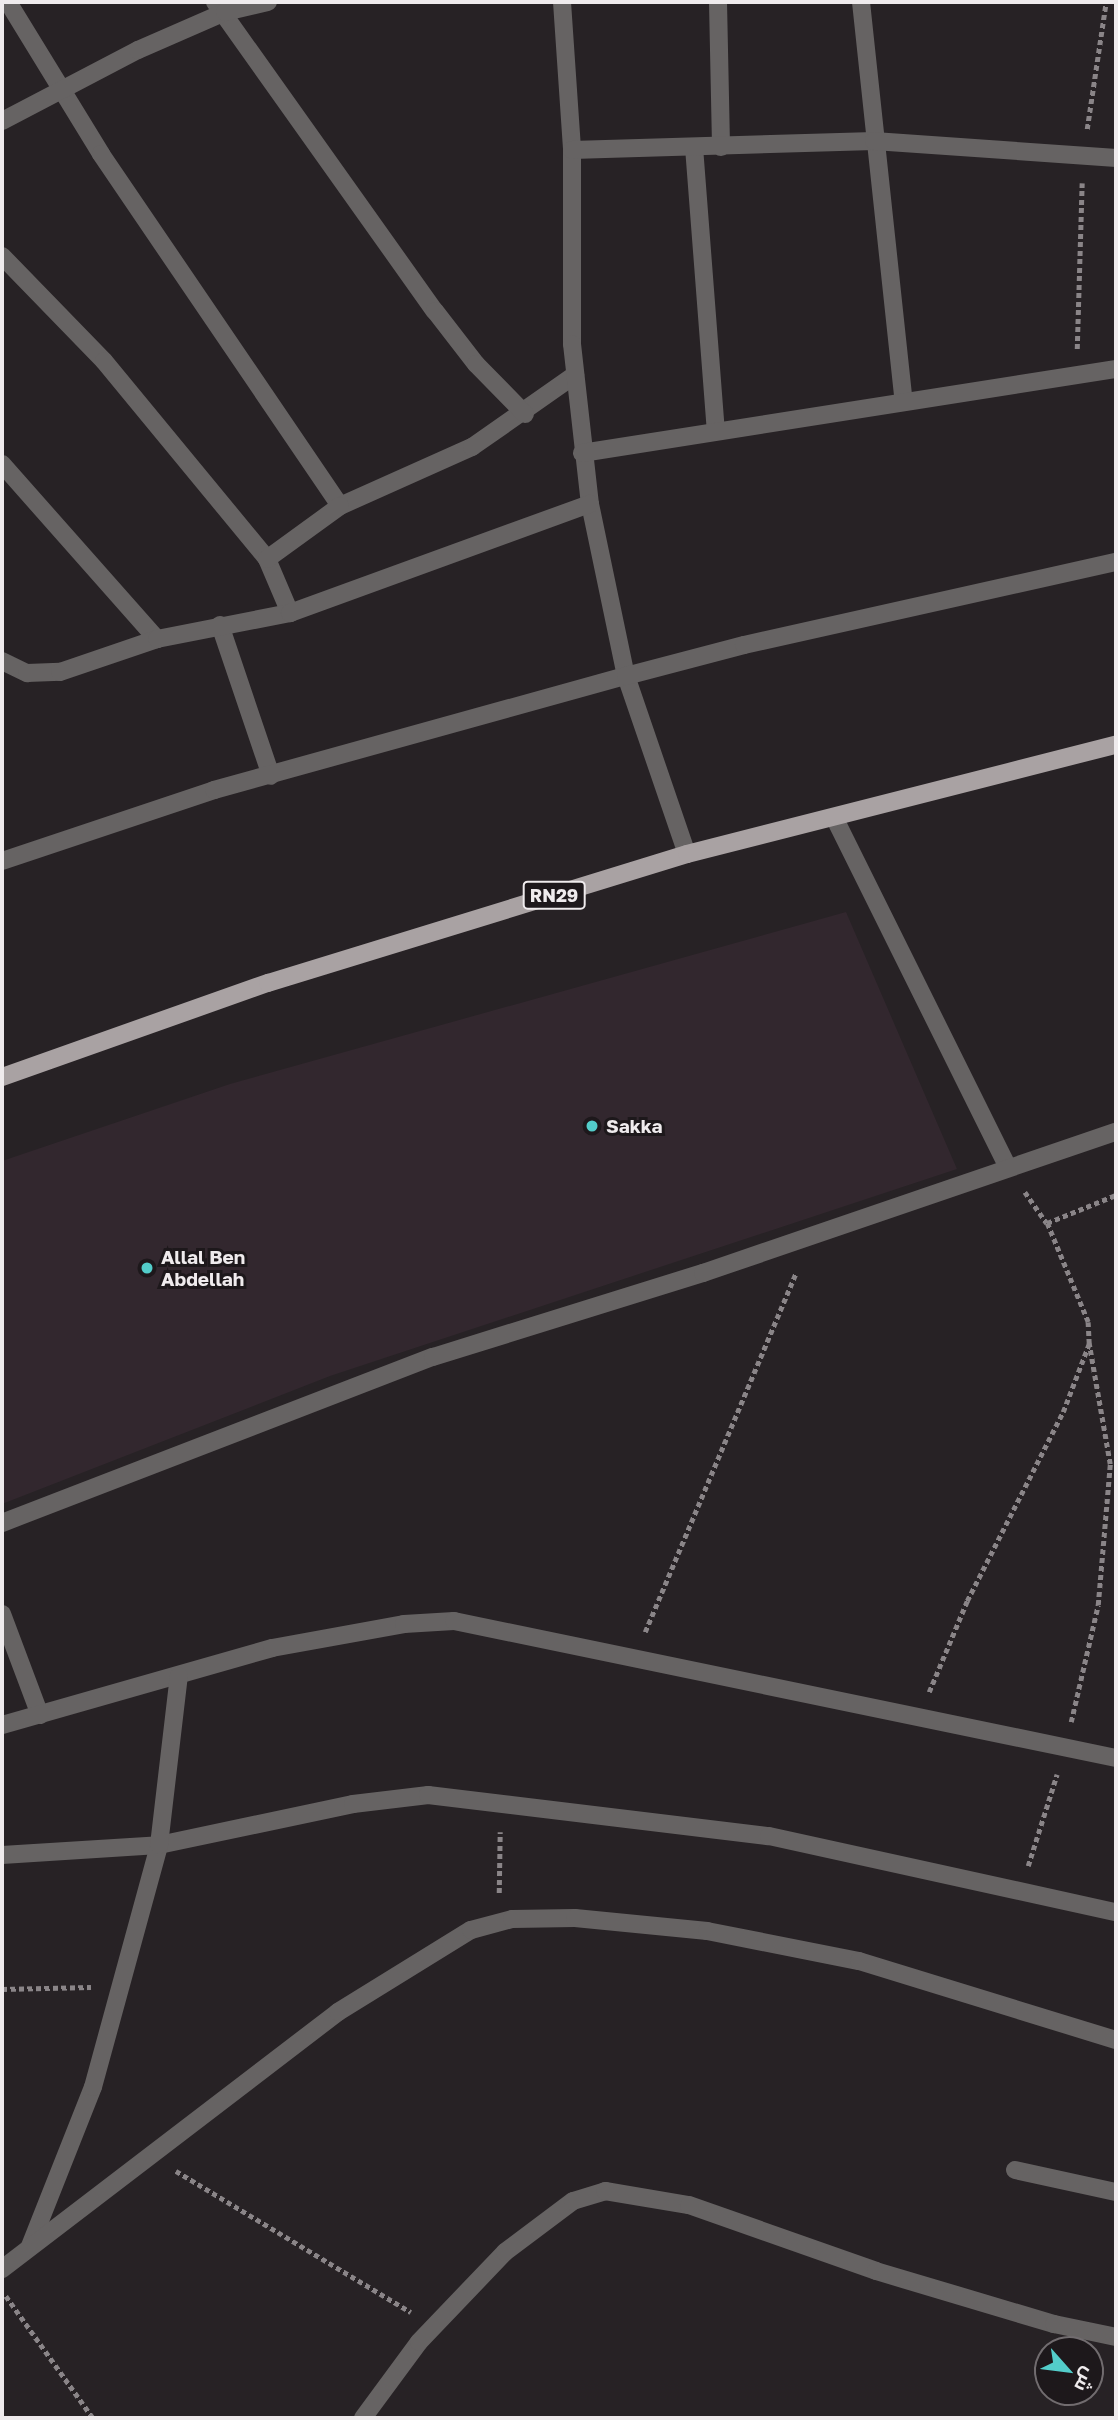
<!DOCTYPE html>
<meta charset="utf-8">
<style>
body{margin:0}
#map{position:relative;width:1118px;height:2420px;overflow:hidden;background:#272225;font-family:"Golos Text",Cairo,sans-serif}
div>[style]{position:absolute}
.built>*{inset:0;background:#32272e}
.path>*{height:4.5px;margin-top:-2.25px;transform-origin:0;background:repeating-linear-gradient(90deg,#8a8588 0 5px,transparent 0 8.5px)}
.street>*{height:18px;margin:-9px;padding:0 9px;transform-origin:9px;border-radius:9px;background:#666363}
.primary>*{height:18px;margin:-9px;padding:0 9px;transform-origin:9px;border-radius:9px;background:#a9a2a3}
.dots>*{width:19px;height:19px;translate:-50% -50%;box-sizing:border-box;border:4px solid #1d181b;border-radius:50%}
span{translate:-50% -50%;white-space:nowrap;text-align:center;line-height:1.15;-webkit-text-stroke:6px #1d181b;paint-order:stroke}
.shield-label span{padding:2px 5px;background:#1d181b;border:2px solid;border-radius:5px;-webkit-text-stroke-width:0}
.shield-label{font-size:18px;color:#efebed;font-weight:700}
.poi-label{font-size:19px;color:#efebed;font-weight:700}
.left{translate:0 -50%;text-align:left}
.frame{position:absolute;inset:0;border:4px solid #efebed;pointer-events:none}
.north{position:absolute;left:1034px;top:2336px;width:70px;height:70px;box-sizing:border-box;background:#1d181b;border:2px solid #716c6f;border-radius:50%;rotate:118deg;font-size:19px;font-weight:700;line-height:28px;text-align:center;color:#efebed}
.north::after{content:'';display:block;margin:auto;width:24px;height:32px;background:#53cdca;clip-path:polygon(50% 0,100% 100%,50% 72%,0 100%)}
</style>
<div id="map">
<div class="built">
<div style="clip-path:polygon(846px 912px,957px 1169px,330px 1376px,2px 1504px,2px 1161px,230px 1084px)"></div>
</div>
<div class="path">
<div style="left:1087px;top:129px;width:128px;rotate:-81.5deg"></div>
<div style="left:1077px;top:349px;width:166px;rotate:-88.3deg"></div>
<div style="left:1025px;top:1192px;width:38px;rotate:55deg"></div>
<div style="left:645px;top:1632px;width:390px;rotate:-67.2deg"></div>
<div style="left:929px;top:1692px;width:99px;rotate:-67.3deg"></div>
<div style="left:967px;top:1601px;width:212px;rotate:-63.1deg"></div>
<div style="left:1063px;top:1412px;width:73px;rotate:-69.1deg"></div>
<div style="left:1089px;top:1344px;width:22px;rotate:-93deg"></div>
<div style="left:1088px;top:1322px;width:107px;rotate:-112.5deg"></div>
<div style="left:1047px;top:1223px;width:74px;rotate:-22.1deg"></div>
<div style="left:1071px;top:1722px;width:120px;rotate:-77deg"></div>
<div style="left:1098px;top:1605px;width:142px;rotate:-85.1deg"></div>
<div style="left:1110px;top:1464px;width:122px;rotate:-99.9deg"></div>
<div style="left:1028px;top:1866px;width:96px;rotate:-72.5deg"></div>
<div style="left:499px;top:1893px;width:61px;rotate:-89.1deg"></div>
<div style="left:2px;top:1989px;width:89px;rotate:-1.3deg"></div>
<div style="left:176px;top:2171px;width:274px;rotate:31deg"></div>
<div style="left:6px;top:2296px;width:150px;rotate:54.5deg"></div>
</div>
<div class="street">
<div style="left:8px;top:2px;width:178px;rotate:58.5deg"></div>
<div style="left:101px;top:154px;width:425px;rotate:55.8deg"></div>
<div style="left:340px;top:506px;width:145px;rotate:-24.1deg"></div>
<div style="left:472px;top:447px;width:126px;rotate:-35deg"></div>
<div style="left:215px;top:2px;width:379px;rotate:54.6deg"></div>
<div style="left:435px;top:311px;width:67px;rotate:52.3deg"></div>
<div style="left:476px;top:364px;width:70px;rotate:45.6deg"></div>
<div style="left:562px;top:2px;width:148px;rotate:86.1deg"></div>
<div style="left:572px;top:150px;width:194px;rotate:90deg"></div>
<div style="left:572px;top:344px;width:161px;rotate:83.6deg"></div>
<div style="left:590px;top:504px;width:176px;rotate:78.2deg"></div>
<div style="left:626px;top:676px;width:188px;rotate:71.1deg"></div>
<div style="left:718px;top:2px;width:145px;rotate:88.8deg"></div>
<div style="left:861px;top:2px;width:402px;rotate:83.9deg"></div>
<div style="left:2px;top:121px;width:153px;rotate:-27.6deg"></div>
<div style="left:138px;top:50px;width:95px;rotate:-23.6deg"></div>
<div style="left:225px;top:12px;width:44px;rotate:-13.1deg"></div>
<div style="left:694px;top:147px;width:285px;rotate:85.6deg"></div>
<div style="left:572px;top:150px;width:302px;rotate:-1.7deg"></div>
<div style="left:874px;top:141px;width:243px;rotate:4deg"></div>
<div style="left:2px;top:256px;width:146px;rotate:45.8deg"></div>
<div style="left:104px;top:361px;width:256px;rotate:50.5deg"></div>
<div style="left:267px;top:559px;width:59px;rotate:66.9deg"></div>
<div style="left:582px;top:453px;width:541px;rotate:-8.94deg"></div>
<div style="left:2px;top:464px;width:234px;rotate:48.5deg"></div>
<div style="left:267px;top:559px;width:90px;rotate:-36deg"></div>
<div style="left:220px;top:625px;width:159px;rotate:71.3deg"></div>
<div style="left:2px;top:661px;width:28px;rotate:26deg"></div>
<div style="left:27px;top:673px;width:33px;rotate:-2deg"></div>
<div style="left:60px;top:672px;width:102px;rotate:-18.8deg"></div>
<div style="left:157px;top:639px;width:136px;rotate:-11.1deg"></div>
<div style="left:290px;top:613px;width:319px;rotate:-20deg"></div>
<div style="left:834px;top:817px;width:391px;rotate:63.6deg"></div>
<div style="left:2px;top:861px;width:224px;rotate:-18.5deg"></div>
<div style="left:214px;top:790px;width:427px;rotate:-15.5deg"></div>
<div style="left:626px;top:676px;width:122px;rotate:-14.7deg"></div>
<div style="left:744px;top:645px;width:381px;rotate:-12.6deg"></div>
<div style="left:2px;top:1523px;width:462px;rotate:-21.1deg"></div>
<div style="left:433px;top:1357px;width:283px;rotate:-17.3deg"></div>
<div style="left:703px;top:1273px;width:436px;rotate:-18.9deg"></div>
<div style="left:2px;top:1614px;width:108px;rotate:69.4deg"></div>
<div style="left:2px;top:1725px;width:281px;rotate:-15.9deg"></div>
<div style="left:272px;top:1648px;width:134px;rotate:-10.3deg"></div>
<div style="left:404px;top:1624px;width:50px;rotate:-3.4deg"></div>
<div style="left:454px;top:1621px;width:676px;rotate:11.69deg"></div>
<div style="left:2px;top:1855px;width:157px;rotate:-3.6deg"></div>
<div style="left:159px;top:1845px;width:198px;rotate:-11.9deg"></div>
<div style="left:353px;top:1804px;width:76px;rotate:-6.8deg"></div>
<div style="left:428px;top:1795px;width:343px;rotate:6.9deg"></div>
<div style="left:769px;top:1836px;width:355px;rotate:12.4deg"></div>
<div style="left:1015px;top:2170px;width:103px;rotate:12.3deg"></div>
<div style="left:30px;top:2246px;width:171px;rotate:-68.4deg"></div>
<div style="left:93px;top:2087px;width:251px;rotate:-74.7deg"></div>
<div style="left:159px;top:1845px;width:170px;rotate:-83.3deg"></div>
<div style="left:2px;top:2269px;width:423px;rotate:-37.4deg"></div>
<div style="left:338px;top:2012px;width:156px;rotate:-31.7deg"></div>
<div style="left:471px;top:1930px;width:42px;rotate:-15deg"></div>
<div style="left:512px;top:1919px;width:63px;rotate:-0.9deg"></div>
<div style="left:575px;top:1918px;width:133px;rotate:5.6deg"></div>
<div style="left:707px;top:1931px;width:155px;rotate:11.2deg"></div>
<div style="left:859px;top:1961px;width:269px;rotate:17.1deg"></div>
<div style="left:363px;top:2418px;width:94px;rotate:-53.6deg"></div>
<div style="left:419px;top:2342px;width:124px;rotate:-46.3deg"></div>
<div style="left:505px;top:2252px;width:85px;rotate:-36.9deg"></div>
<div style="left:573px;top:2201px;width:34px;rotate:-17deg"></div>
<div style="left:605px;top:2191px;width:85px;rotate:9.5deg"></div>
<div style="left:689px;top:2205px;width:198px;rotate:19.4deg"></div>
<div style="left:876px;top:2271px;width:186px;rotate:16.6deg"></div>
<div style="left:1054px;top:2324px;width:63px;rotate:11.8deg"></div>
</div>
<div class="primary">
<div style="left:2px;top:1077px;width:282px;rotate:-19.5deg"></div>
<div style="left:268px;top:983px;width:438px;rotate:-17.1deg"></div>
<div style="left:687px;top:854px;width:443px;rotate:-14.3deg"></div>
</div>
<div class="dots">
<div style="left:592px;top:1126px;background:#53cdca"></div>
<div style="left:147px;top:1268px;background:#53cdca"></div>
</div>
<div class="shield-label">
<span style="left:554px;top:895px">RN29</span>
</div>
<div class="poi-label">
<span class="left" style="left:606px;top:1126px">Sakka</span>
<span class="left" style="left:161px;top:1268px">Allal Ben<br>Abdellah</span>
</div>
<div class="frame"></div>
<div class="north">ش</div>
</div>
